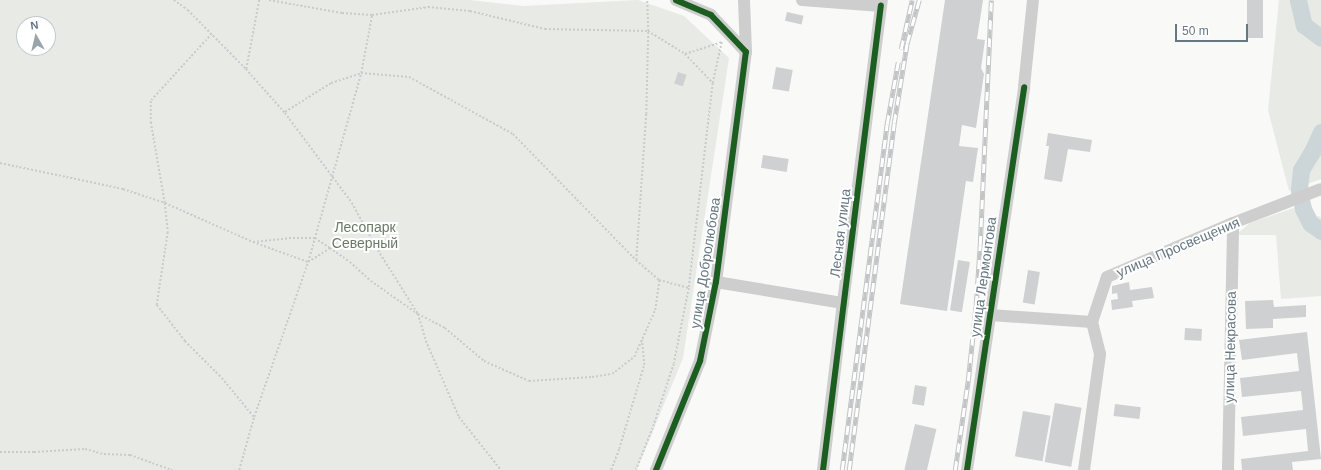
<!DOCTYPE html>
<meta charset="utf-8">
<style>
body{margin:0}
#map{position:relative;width:1321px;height:470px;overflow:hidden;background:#f9f9f8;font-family:Arial,sans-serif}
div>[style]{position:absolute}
.green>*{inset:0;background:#e8eae5}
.river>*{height:17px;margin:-8.5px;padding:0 8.5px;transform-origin:8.5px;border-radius:8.5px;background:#ccd5d7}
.building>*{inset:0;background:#cfd0d1;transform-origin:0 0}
.path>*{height:1.5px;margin-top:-0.75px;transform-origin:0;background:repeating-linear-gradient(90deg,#cacbcd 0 2px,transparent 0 4px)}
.minor>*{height:12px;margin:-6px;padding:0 6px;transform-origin:6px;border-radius:6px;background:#cececf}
.rail>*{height:4.5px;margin-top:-2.25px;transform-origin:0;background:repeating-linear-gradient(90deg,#fff 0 9px,#c3c4c6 0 18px);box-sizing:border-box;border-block:1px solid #c3c4c6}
.cycleway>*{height:6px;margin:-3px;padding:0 3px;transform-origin:3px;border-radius:3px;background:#1b5e20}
span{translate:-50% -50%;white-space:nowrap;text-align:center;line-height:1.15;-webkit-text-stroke:4px #fff;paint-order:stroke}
.park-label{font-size:14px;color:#697a64}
.street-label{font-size:14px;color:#657782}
.north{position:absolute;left:16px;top:16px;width:40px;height:40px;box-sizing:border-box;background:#fff;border:1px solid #c1c9cd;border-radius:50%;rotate:352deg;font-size:11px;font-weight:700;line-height:16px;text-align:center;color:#657782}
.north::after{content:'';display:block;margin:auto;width:14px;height:18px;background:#99a4ab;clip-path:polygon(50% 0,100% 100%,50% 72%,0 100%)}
.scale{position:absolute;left:1175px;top:24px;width:73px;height:18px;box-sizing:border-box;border:2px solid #657782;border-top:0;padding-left:5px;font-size:12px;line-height:14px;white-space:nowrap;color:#657782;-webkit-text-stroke:3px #fff;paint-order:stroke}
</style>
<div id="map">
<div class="green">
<div style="clip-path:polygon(evenodd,0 0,469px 0,523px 6px,638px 0,684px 16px,729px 58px,683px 358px,637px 470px,0 470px,0 0,24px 24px,48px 24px,48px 48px,24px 48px,24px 24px)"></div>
<div style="clip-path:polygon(1279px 0,1321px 0,1321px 179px,1289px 191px,1268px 110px)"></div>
<div style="clip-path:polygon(1294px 208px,1321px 217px,1321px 296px,1281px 299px,1276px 235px,1236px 235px,1250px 223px)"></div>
</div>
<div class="river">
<div style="left:1298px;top:0;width:26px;rotate:77deg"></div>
<div style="left:1304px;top:25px;width:21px;rotate:37deg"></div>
<div style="left:1321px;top:132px;width:20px;rotate:114deg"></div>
<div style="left:1313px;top:150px;width:23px;rotate:121deg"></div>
<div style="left:1301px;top:170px;width:20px;rotate:96deg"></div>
<div style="left:1299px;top:190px;width:19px;rotate:78deg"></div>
<div style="left:1303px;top:209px;width:16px;rotate:63deg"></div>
<div style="left:1310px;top:223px;width:14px;rotate:36deg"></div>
</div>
<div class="building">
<div style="clip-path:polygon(945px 0,983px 0,977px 39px,985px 40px,981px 68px,984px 74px,976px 128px,962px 125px,959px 146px,978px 148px,973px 182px,966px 181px,947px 311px,900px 304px)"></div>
<div style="left:1247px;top:0;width:16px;height:38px"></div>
<div style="left:787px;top:12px;width:17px;height:9px;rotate:13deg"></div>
<div style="left:776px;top:67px;width:17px;height:22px;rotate:10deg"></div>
<div style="left:678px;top:72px;width:9px;height:12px;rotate:18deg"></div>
<div style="clip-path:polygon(1048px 133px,1092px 140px,1090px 152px,1068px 149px,1062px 182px,1044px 179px,1049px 146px,1046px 146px)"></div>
<div style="left:763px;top:155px;width:26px;height:13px;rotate:9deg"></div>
<div style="left:958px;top:260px;width:12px;height:51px;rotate:9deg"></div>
<div style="left:1028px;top:270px;width:12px;height:33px;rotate:9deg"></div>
<div style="clip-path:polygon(1129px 282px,1130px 290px,1152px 287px,1154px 298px,1132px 301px,1133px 307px,1112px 310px,1111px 300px,1118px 299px,1117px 293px,1112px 294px,1112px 286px)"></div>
<div style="clip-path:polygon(1273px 300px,1274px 307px,1306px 305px,1306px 317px,1273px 319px,1273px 328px,1246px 329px,1245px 301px)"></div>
<div style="left:1185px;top:328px;width:17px;height:12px;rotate:3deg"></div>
<div style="clip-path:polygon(1307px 332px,1321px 459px,1292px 462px,1293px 470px,1242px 470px,1241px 459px,1308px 451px,1306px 429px,1243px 436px,1241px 417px,1303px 410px,1301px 391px,1242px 397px,1240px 378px,1299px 371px,1297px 353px,1242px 360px,1239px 340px)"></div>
<div style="left:915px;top:385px;width:12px;height:19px;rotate:9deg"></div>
<div style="left:1055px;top:403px;width:27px;height:60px;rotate:10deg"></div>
<div style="left:1115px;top:404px;width:26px;height:12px;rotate:7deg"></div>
<div style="left:1023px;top:411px;width:28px;height:46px;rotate:10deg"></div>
<div style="left:915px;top:424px;width:22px;height:47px;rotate:13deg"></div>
</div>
<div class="path">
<div style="left:174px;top:0;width:17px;rotate:36deg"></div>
<div style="left:188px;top:10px;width:83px;rotate:45.5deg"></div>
<div style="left:246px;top:69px;width:59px;rotate:48.4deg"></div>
<div style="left:285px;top:113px;width:112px;rotate:53.3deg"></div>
<div style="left:352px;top:203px;width:50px;rotate:61.4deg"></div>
<div style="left:376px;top:247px;width:79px;rotate:57.9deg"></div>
<div style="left:418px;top:314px;width:28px;rotate:73deg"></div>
<div style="left:426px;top:341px;width:83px;rotate:66.5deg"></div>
<div style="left:459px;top:417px;width:68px;rotate:51.6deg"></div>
<div style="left:269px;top:0;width:74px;rotate:10.1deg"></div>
<div style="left:342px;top:13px;width:30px;rotate:4deg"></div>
<div style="left:372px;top:15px;width:57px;rotate:-8.1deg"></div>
<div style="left:428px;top:7px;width:42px;rotate:5.4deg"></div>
<div style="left:470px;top:11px;width:77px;rotate:13.5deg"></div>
<div style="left:545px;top:29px;width:103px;rotate:1.1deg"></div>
<div style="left:648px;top:31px;width:44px;rotate:31.9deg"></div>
<div style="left:685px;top:54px;width:40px;rotate:46deg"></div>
<div style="left:713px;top:83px;width:206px;rotate:96.7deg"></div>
<div style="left:689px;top:288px;width:77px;rotate:101.2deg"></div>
<div style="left:674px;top:364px;width:67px;rotate:108.2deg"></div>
<div style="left:653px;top:428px;width:45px;rotate:112deg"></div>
<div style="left:212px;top:34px;width:91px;rotate:132.3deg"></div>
<div style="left:151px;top:101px;width:21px;rotate:90deg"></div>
<div style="left:151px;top:122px;width:82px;rotate:80.2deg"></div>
<div style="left:165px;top:203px;width:29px;rotate:84deg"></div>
<div style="left:168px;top:232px;width:74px;rotate:98.6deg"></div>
<div style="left:157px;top:305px;width:46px;rotate:52.1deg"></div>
<div style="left:185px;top:341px;width:52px;rotate:45deg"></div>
<div style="left:222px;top:378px;width:50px;rotate:50.6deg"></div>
<div style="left:685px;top:54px;width:39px;rotate:-18deg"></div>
<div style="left:722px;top:42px;width:42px;rotate:102.4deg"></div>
<div style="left:246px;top:69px;width:70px;rotate:-79.3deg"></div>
<div style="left:285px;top:112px;width:54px;rotate:-32.2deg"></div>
<div style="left:331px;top:83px;width:32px;rotate:-18deg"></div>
<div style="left:361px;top:73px;width:48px;rotate:4.8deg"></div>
<div style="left:409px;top:77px;width:119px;rotate:28.7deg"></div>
<div style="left:513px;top:134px;width:176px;rotate:45.7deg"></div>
<div style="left:636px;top:260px;width:30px;rotate:41deg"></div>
<div style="left:659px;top:280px;width:31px;rotate:15deg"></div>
<div style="left:0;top:163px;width:126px;rotate:11.9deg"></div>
<div style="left:123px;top:189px;width:44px;rotate:18.4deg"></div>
<div style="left:165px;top:203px;width:96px;rotate:23.9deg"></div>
<div style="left:253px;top:242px;width:59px;rotate:20deg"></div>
<div style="left:308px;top:262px;width:26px;rotate:-32deg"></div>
<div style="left:330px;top:248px;width:24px;rotate:35deg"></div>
<div style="left:350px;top:262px;width:28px;rotate:42deg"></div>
<div style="left:371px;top:281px;width:57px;rotate:35.1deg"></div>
<div style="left:418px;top:314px;width:30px;rotate:27deg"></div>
<div style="left:445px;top:328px;width:51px;rotate:40.2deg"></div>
<div style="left:484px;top:361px;width:49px;rotate:24deg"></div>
<div style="left:529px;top:381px;width:63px;rotate:-3.6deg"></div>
<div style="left:592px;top:377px;width:20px;rotate:-9deg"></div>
<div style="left:612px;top:374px;width:28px;rotate:-38deg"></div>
<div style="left:634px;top:357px;width:51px;rotate:-65.9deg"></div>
<div style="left:655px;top:310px;width:30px;rotate:-82deg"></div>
<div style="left:253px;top:242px;width:36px;rotate:-6deg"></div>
<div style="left:289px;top:238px;width:26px"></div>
<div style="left:315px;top:238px;width:18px;rotate:34deg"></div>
<div style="left:636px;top:260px;width:146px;rotate:-86.1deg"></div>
<div style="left:646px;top:114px;width:83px;rotate:-88.6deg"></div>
<div style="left:648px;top:31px;width:31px;rotate:-92deg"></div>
<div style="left:0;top:452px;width:34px"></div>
<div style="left:34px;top:452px;width:51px;rotate:-3.4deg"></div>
<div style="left:85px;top:449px;width:20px;rotate:15deg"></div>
<div style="left:104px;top:454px;width:26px;rotate:2deg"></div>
<div style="left:130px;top:455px;width:45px;rotate:19.7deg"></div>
<div style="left:239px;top:470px;width:55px;rotate:-74.2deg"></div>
<div style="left:254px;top:417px;width:164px;rotate:-70.8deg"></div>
<div style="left:308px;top:262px;width:196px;rotate:-74.3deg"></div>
<div style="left:361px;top:73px;width:59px;rotate:-79.3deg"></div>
<div style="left:611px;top:470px;width:22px;rotate:-69deg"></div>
<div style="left:619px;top:449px;width:88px;rotate:-73.4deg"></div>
<div style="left:644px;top:365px;width:25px;rotate:-95deg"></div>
</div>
<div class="minor">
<div style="left:676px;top:0;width:38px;rotate:23deg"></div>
<div style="left:711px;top:15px;width:51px;rotate:46.6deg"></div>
<div style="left:802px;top:0;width:79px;rotate:4.3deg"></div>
<div style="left:716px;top:282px;width:129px;rotate:9.4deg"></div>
<div style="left:990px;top:315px;width:102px;rotate:3.9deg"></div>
<div style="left:1092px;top:322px;width:47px;rotate:-71.6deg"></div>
<div style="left:1107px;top:277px;width:137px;rotate:-23.2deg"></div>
<div style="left:1233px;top:223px;width:94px;rotate:-21.1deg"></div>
<div style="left:656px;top:470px;width:118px;rotate:-68deg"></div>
<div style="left:700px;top:361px;width:81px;rotate:-78.6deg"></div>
<div style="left:716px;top:282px;width:232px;rotate:-82.6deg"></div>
<div style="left:746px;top:52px;width:52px;rotate:-92.2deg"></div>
<div style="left:823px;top:470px;width:168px;rotate:-83.2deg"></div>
<div style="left:843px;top:303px;width:305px;rotate:-82.7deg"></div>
<div style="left:967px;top:470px;width:387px;rotate:-81.5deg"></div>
<div style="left:1024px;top:87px;width:87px;rotate:-84.1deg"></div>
<div style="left:1084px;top:470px;width:117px;rotate:-82.1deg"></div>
<div style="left:1100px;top:354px;width:33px;rotate:-104deg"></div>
<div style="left:1228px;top:470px;width:247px;rotate:-88.8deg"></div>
</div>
<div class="rail">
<div style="left:901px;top:49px;width:50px;rotate:-77.3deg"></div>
<div style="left:842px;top:470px;width:349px;rotate:-82.6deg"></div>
<div style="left:887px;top:124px;width:63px;rotate:-79.9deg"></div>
<div style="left:849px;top:470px;width:350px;rotate:-82.6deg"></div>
<div style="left:894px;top:123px;width:81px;rotate:-80.8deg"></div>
<div style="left:907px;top:43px;width:45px;rotate:-74.4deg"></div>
<div style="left:955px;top:470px;width:90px;rotate:-81.7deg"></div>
<div style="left:968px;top:381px;width:76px;rotate:-84deg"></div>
<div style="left:976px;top:305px;width:60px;rotate:-86.2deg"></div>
<div style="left:980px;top:245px;width:245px;rotate:-87.4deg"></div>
</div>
<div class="cycleway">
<div style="left:656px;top:470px;width:118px;rotate:-68deg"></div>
<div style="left:700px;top:361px;width:81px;rotate:-78.6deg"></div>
<div style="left:716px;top:282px;width:232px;rotate:-82.6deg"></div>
<div style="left:746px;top:52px;width:51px;rotate:-133.4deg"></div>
<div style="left:711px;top:15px;width:38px;rotate:-157deg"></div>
<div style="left:823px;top:470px;width:468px;rotate:-82.9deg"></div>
<div style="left:967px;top:470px;width:387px;rotate:-81.5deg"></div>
</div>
<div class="park-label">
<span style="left:365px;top:235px">Лесопарк<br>Северный</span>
</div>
<div class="street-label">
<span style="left:840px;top:233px;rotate:-83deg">Лесная улица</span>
<span style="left:1178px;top:247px;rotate:-23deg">улица Просвещения</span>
<span style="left:705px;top:263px;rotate:-81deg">улица Добролюбова</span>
<span style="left:983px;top:277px;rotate:-82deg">улица Лермонтова</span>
<span style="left:1230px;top:347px;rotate:-89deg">улица Некрасова</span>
</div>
<div class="north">N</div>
<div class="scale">50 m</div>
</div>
